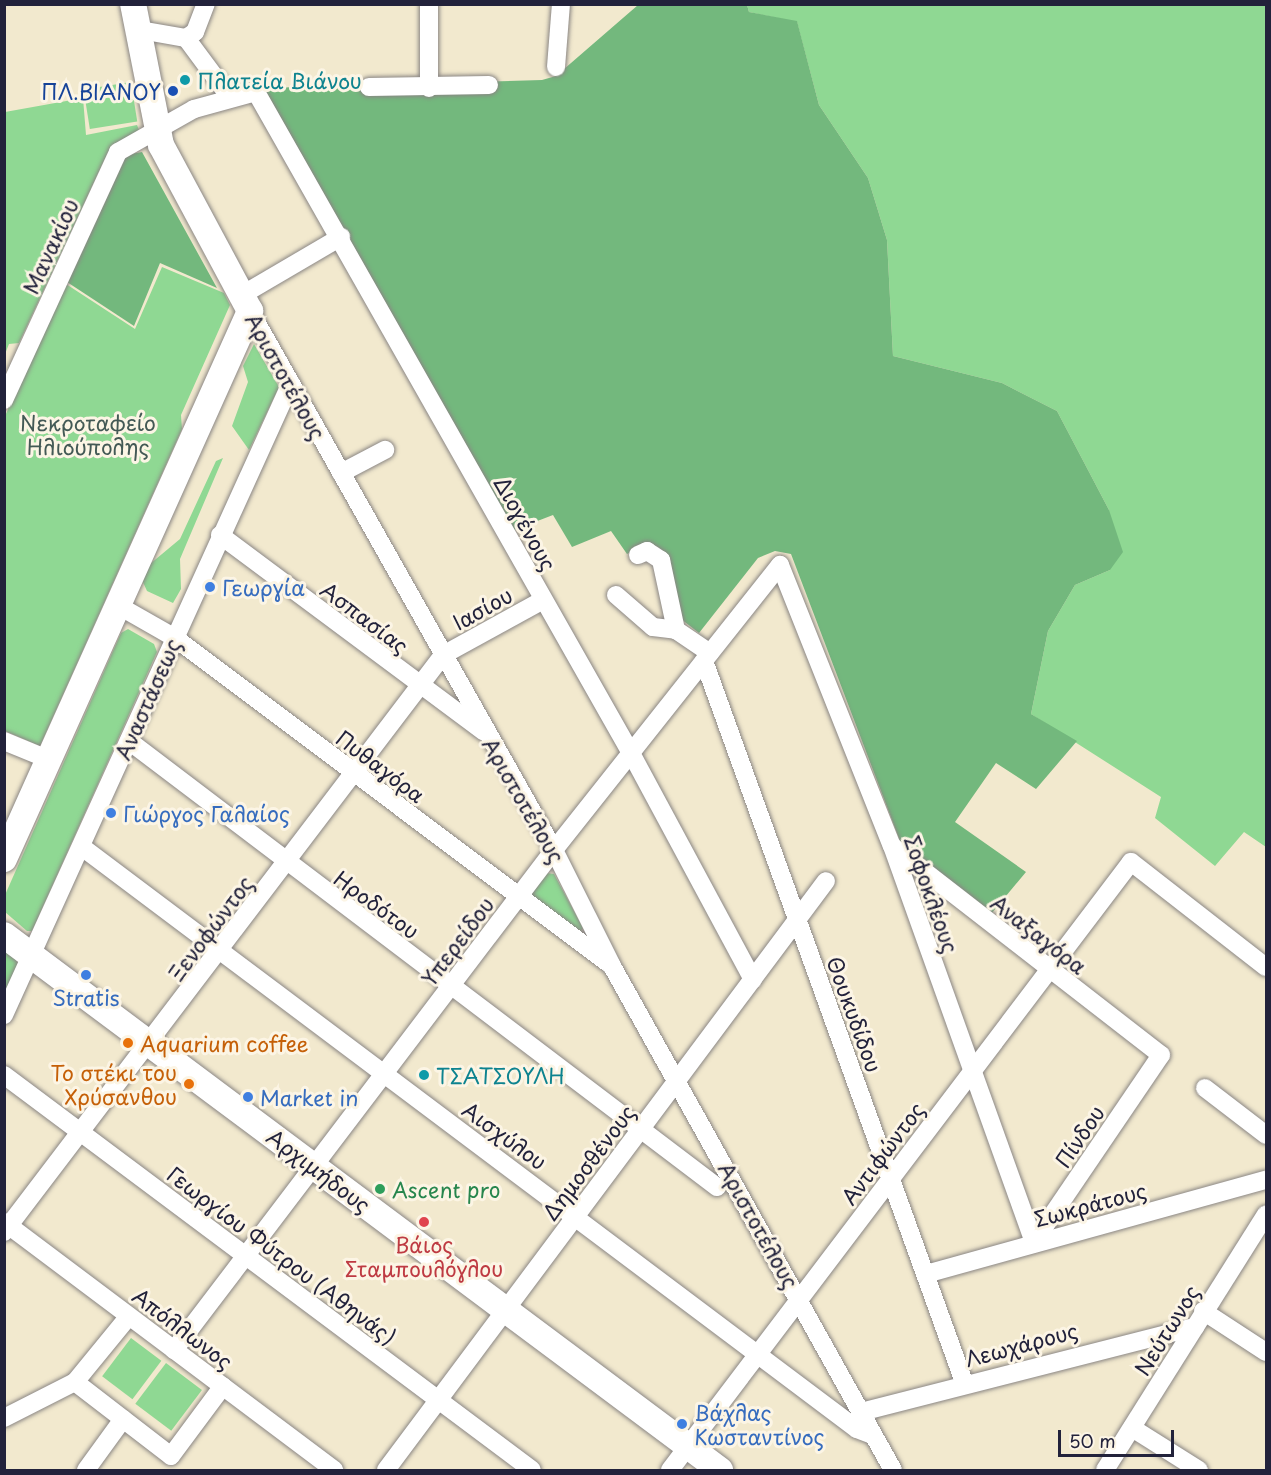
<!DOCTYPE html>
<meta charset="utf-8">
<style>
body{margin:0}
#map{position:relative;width:1271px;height:1475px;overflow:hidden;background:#f2e9ce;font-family:"Playpen Sans",sans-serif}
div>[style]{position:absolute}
.green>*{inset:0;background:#8fd893;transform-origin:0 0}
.forest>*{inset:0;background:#73b87d}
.roads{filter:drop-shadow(0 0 2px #8a8684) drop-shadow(0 0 2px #8a8684)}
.street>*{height:18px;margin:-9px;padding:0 9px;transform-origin:9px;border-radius:9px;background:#fff}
.secondary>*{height:26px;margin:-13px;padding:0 13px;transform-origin:13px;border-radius:13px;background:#fff}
.dots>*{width:16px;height:16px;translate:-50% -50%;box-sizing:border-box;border:3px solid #fcf5e5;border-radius:50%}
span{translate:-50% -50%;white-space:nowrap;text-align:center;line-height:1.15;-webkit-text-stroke:6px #fcf5e5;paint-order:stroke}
.culture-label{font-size:21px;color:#0d838f}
.left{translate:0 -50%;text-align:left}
.transit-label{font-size:21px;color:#164399}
.right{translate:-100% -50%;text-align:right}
.street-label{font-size:21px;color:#22223b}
.park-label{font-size:21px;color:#435955}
.shop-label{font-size:21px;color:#366cbe}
.food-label{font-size:21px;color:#c56008}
.leisure-label{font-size:21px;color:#27864d}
.health-label{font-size:21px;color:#be3a42}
.frame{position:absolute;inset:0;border:6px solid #22223b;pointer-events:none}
.scale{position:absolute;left:1058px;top:1430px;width:116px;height:27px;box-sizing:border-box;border:3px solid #22223b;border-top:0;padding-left:8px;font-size:18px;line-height:21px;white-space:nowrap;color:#22223b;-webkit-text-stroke:4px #fcf5e5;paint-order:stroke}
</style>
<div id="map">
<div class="green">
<div style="clip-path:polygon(747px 5px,1266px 5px,1266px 847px,1244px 832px,1215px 866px,1155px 818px,1161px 797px,1031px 714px,1048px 631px,1075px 585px,1110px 570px,1109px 510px,1057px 411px,1002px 383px,893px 356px,887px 240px,868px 178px,819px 105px,797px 22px,749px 12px)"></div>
<div style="left:131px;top:82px;width:40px;height:48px;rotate:81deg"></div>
<div style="clip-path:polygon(83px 98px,86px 135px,137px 125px,139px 130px,108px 152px,19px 343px,9px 344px,5px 354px,5px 112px)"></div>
<div style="clip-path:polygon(162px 267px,224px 293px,230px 305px,181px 415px,182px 429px,40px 746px,5px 731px,5px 416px,66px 284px,135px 329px)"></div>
<div style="clip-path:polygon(254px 344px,279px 387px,249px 450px,232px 426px,248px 382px,243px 366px)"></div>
<div style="clip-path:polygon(223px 458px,180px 559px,181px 589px,173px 603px,147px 591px,142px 580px,150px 564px,180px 539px,216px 461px)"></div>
<div style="clip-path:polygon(128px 629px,154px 644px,157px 652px,32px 931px,27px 931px,5px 912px,5px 895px,121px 633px)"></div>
<div style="clip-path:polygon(546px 873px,554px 874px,583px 928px,578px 935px,529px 898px)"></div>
<div style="clip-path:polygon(5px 947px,18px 963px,5px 992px)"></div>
<div style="left:131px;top:1338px;width:38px;height:48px;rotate:37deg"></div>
<div style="left:166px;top:1363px;width:45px;height:51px;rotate:37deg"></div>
</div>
<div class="forest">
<div style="clip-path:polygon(638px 5px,747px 5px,749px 12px,797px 21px,819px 105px,868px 178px,887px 240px,893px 356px,1002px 383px,1057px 411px,1109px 510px,1123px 552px,1110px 570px,1075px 585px,1048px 631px,1031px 714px,1077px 741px,1036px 789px,996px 763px,955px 822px,1026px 872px,991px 914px,900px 841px,791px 554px,775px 551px,758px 558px,699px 633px,681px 619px,667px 556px,658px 547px,643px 545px,627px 554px,611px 531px,572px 547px,553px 515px,514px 530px,264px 88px,542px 80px,556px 76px)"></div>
<div style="clip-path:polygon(142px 152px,217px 288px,160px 263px,134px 326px,67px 282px,125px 155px)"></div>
</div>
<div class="roads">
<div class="street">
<div style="left:140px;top:30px;width:47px;rotate:9.9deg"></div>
<div style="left:186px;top:38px;width:11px;rotate:-34deg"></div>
<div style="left:195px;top:32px;width:30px;rotate:-69deg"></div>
<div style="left:186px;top:38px;width:72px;rotate:53.4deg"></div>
<div style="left:556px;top:67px;width:63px;rotate:-85.5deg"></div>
<div style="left:369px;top:87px;width:120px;rotate:-1deg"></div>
<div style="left:429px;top:88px;width:84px;rotate:-90deg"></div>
<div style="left:242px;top:295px;width:115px;rotate:-30.4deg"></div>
<div style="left:250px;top:311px;width:619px;rotate:60.58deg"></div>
<div style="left:554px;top:850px;width:130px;rotate:63.4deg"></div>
<div style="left:612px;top:966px;width:577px;rotate:60.86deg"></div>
<div style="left:4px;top:400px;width:273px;rotate:-65.3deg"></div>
<div style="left:118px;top:152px;width:87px;rotate:-29.5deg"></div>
<div style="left:194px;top:109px;width:64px;rotate:-15.3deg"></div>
<div style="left:256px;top:92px;width:762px;rotate:60.44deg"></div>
<div style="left:632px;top:755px;width:255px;rotate:61.7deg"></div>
<div style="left:341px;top:473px;width:50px;rotate:-27.6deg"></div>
<div style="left:220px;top:535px;width:329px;rotate:36.7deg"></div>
<div style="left:638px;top:555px;width:10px;rotate:-24deg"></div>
<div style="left:647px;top:551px;width:17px;rotate:33deg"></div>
<div style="left:661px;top:560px;width:72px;rotate:77.9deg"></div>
<div style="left:676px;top:630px;width:41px;rotate:34.1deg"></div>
<div style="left:616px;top:595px;width:49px;rotate:40.9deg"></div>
<div style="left:653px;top:627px;width:23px;rotate:7deg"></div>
<div style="left:119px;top:606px;width:64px;rotate:29.7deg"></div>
<div style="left:175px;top:638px;width:541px;rotate:36.89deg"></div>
<div style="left:704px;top:661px;width:766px;rotate:70.17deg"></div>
<div style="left:4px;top:741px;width:50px;rotate:22.4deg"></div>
<div style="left:129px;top:741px;width:738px;rotate:37.18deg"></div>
<div style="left:82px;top:847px;width:969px;rotate:36.91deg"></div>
<div style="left:857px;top:1429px;width:17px;rotate:21deg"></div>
<div style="left:893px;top:847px;width:339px;rotate:37.8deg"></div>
<div style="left:1161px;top:1055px;width:226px;rotate:124.2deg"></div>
<div style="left:4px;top:1015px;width:694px;rotate:-65.58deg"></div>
<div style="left:4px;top:1075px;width:659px;rotate:36.8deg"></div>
<div style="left:1205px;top:1088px;width:77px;rotate:37.6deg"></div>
<div style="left:4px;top:1222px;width:413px;rotate:36.9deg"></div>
<div style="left:4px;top:1232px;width:725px;rotate:-52.73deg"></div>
<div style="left:443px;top:655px;width:114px;rotate:-28.8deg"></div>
<div style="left:926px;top:1274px;width:353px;rotate:-15.5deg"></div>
<div style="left:1203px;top:1311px;width:75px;rotate:33.1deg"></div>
<div style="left:174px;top:1350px;width:628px;rotate:-52.77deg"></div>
<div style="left:554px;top:850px;width:364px;rotate:-51.6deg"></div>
<div style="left:780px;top:565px;width:302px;rotate:68.3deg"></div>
<div style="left:892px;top:846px;width:421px;rotate:70.3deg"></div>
<div style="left:75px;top:1382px;width:121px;rotate:37.6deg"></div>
<div style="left:861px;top:1412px;width:345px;rotate:-14.3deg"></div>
<div style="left:4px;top:1418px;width:80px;rotate:-26.9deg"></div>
<div style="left:75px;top:1382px;width:85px;rotate:-50.7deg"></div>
<div style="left:1132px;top:1428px;width:79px;rotate:32.1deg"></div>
<div style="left:171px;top:1456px;width:87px;rotate:-53.4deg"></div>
<div style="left:86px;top:1470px;width:63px;rotate:-54deg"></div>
<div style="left:386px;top:1470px;width:735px;rotate:-53.24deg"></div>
<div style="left:670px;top:1470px;width:763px;rotate:-52.83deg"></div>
<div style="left:1131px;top:862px;width:171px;rotate:37.9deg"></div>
<div style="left:1105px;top:1470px;width:302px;rotate:-57.8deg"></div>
</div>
<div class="secondary">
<div style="left:4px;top:859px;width:601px;rotate:-65.82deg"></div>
<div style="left:250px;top:311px;width:188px;rotate:-118.2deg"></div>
<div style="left:161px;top:145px;width:144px;rotate:-101.2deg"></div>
<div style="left:4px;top:935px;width:894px;rotate:36.77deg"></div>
</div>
</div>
<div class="dots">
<div style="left:185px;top:80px;background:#0f9aa8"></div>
<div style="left:173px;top:91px;background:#1a4fb4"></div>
<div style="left:210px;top:587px;background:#3f7fe0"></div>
<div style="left:111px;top:813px;background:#3f7fe0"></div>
<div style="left:86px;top:975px;background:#3f7fe0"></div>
<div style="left:128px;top:1043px;background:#e8710a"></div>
<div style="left:424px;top:1075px;background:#0f9aa8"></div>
<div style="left:189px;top:1084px;background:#e8710a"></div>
<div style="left:248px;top:1097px;background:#3f7fe0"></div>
<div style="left:380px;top:1189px;background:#2e9e5b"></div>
<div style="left:424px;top:1222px;background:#e0444e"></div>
<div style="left:682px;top:1424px;background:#3f7fe0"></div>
</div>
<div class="culture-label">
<span class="left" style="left:197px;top:80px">Πλατεία Βιάνου</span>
<span class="left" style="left:436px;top:1075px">ΤΣΑΤΣΟΥΛΗ</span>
</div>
<div class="transit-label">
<span class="right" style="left:161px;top:91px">ΠΛ.ΒΙΑΝΟΥ</span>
</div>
<div class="street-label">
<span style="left:50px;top:246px;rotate:-65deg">Μανακίου</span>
<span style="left:286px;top:376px;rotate:61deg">Αριστοτέλους</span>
<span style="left:526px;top:523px;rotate:61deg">Διογένους</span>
<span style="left:482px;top:608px;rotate:-29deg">Ιασίου</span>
<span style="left:365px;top:617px;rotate:37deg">Ασπασίας</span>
<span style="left:147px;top:699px;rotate:-66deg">Αναστάσεως</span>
<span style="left:381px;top:766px;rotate:37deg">Πυθαγόρα</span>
<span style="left:524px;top:800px;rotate:60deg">Αριστοτέλους</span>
<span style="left:932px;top:894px;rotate:71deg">Σοφοκλέους</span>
<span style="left:377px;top:904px;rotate:36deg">Ηροδότου</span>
<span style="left:210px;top:928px;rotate:-53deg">Ξενοφώντος</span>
<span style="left:1039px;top:934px;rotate:38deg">Αναξαγόρα</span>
<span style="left:457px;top:941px;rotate:-53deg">Υπερείδου</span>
<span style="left:855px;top:1014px;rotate:70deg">Θουκυδίδου</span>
<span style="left:505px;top:1135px;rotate:36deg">Αισχύλου</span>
<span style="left:1079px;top:1136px;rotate:-56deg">Πίνδου</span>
<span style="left:882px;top:1153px;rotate:-53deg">Αντιφώντος</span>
<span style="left:588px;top:1162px;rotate:-53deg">Δημοσθένους</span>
<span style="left:319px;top:1170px;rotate:37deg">Αρχιμήδους</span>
<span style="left:1090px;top:1204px;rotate:-15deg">Σωκράτους</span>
<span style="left:759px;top:1225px;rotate:61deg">Αριστοτέλους</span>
<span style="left:282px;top:1255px;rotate:37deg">Γεωργίου Φύτρου (Αθηνάς)</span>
<span style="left:183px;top:1328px;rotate:37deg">Απόλλωνος</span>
<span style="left:1166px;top:1330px;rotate:-58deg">Νεύτωνος</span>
<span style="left:1021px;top:1344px;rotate:-15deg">Λεωχάρους</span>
</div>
<div class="park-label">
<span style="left:88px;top:434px">Νεκροταφείο<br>Ηλιούπολης</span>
</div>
<div class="shop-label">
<span class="left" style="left:222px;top:587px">Γεωργία</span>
<span class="left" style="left:123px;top:813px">Γιώργος Γαλαίος</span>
<span style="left:86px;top:997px">Stratis</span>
<span class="left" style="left:260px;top:1097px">Market in</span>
<span class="left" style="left:694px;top:1424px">Βάχλας<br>Κωσταντίνος</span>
</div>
<div class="food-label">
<span class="left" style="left:140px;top:1043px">Aquarium coffee</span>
<span class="right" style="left:177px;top:1084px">Το στέκι του<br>Χρύσανθου</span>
</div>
<div class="leisure-label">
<span class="left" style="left:392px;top:1189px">Ascent pro</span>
</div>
<div class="health-label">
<span style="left:424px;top:1256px">Βάιος<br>Σταμπουλόγλου</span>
</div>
<div class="frame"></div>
<div class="scale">50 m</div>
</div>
